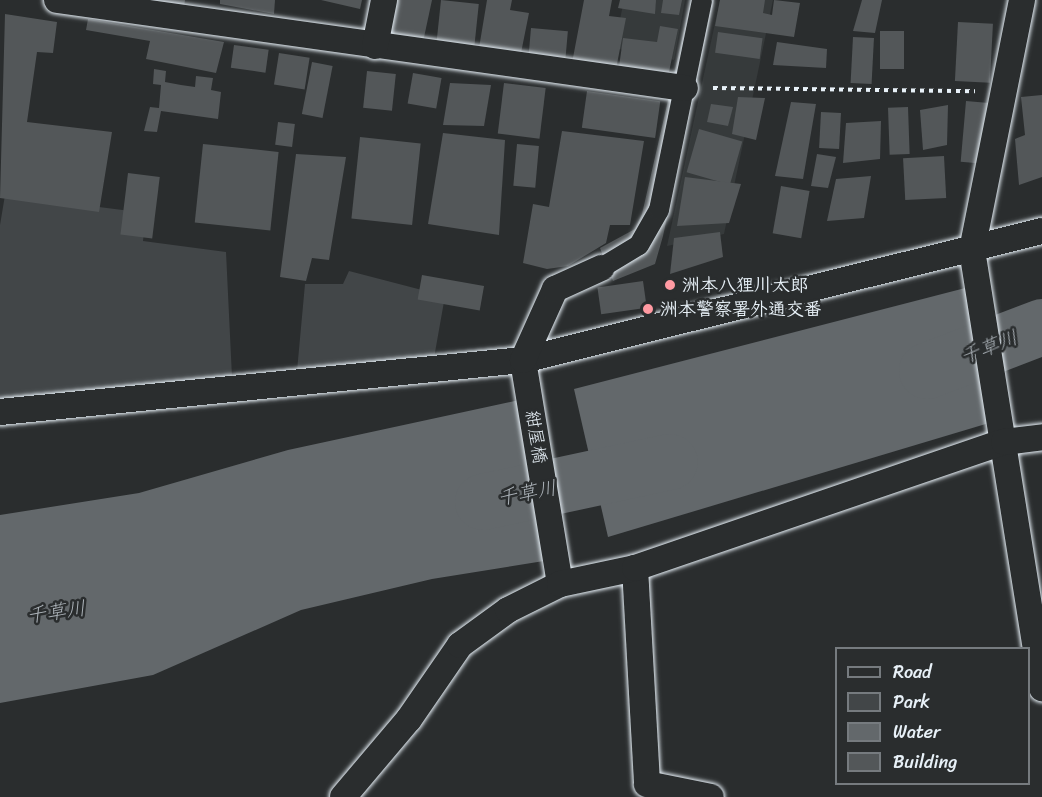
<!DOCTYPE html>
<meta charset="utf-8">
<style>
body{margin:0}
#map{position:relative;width:1042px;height:797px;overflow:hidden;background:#2a2d2e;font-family:Sriracha,"Klee One",sans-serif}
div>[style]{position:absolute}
.built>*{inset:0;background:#363a3b}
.green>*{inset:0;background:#424648}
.water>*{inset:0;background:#63686b}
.river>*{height:56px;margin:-28px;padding:0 28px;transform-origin:28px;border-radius:28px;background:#63686b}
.building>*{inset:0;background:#535759;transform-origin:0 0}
.path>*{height:4px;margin-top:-2px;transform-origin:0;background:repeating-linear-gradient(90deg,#e8f1f8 0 4.5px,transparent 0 9px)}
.roads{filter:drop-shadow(0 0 2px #e8f1f8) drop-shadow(0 0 2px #e8f1f8)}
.pedestrian>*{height:20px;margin:-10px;padding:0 10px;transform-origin:10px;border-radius:10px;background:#2a2d2e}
.minor>*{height:26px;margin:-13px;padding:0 13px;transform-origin:13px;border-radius:13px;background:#2a2d2e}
.dots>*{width:16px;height:16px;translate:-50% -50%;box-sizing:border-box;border:3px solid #2a2d2e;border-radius:50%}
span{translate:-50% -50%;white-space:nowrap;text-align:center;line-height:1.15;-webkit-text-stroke:5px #2a2d2e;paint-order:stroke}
.poi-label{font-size:18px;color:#e8f1f8;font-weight:700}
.left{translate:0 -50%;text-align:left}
.street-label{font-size:18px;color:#e8f1f8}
.water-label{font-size:20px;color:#acb3b9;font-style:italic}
.legend{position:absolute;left:835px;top:647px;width:195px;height:138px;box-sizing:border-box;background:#2a2d2e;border:2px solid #767b7f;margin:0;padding:8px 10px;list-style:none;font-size:18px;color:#e8f1f8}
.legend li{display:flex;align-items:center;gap:12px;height:30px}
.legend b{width:30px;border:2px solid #767b7f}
</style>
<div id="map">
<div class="built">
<div style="clip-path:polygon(624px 0,685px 0,674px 60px,614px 48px)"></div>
<div style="clip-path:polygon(720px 0,773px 0,724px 234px,667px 246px)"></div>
</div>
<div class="green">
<div style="clip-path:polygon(5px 195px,146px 213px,143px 241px,226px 252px,232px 377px,0 402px,0 225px)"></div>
<div style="clip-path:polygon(349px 271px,445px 296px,434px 358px,297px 371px,305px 284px,343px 284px)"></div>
</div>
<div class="water">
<div style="clip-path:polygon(973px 286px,989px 423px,608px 537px,574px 389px)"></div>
<div style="clip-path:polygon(524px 399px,550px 560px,432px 579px,301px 610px,153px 675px,0 703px,0 515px,139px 493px,288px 450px)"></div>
</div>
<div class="river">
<div style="left:927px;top:371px;width:123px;rotate:-20.9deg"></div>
<div style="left:483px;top:502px;width:191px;rotate:-12.1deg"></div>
</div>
<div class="building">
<div style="clip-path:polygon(141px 0,185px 0,184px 7px)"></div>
<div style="clip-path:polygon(220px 0,275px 0,274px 14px,220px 4px)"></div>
<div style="clip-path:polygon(321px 0,362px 0,360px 9px)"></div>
<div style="clip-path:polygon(394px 0,432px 0,423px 42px,385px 37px)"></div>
<div style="left:441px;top:0;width:38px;height:48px;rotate:6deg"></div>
<div style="clip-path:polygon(487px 0,512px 0,510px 10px,529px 13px,520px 58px,478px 54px)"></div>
<div style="clip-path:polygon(584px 0,612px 0,609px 16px,626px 18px,616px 69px,572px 63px)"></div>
<div style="clip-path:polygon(620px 0,656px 0,655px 14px,618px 8px)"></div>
<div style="clip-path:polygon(663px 0,682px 0,679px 15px,661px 13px)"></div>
<div style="clip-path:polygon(691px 0,714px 0,663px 236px,655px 264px,613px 281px,600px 248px,635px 229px,642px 214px)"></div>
<div style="clip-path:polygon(720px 0,765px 0,763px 13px,772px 15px,774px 0,800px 3px,794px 37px,715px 26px)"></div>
<div style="clip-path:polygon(862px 0,882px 0,875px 33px,853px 31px)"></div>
<div style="clip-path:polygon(5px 14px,57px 22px,53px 53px,37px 52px,27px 122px,112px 132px,99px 212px,0 198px)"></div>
<div style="clip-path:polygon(88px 19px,224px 42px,216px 73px,146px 59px,150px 41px,86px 30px)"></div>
<div style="left:958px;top:22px;width:35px;height:59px;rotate:3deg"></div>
<div style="clip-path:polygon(660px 26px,678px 29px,669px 72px,619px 67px,623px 38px,657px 42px)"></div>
<div style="left:531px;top:28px;width:37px;height:36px;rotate:5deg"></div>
<div style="left:880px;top:31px;width:24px;height:38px"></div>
<div style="left:718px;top:32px;width:45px;height:21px;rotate:8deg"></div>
<div style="left:853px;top:37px;width:21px;height:46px;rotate:3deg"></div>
<div style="clip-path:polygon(777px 42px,827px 49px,826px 68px,773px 65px)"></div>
<div style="left:234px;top:45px;width:35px;height:23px;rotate:8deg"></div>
<div style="left:279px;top:53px;width:31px;height:32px;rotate:9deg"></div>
<div style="left:312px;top:62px;width:21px;height:53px;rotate:11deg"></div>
<div style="clip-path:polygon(154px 69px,166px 71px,165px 82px,181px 85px,195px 87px,196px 76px,213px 78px,211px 90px,221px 92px,218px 119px,161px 111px,157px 132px,144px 131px,150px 107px,159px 108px,161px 85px,153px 84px)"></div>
<div style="left:367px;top:71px;width:29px;height:37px;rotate:6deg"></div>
<div style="left:413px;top:73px;width:29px;height:31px;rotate:10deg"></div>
<div style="clip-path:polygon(450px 83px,491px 85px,484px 126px,443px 125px)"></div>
<div style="left:504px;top:83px;width:42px;height:51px;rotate:7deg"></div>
<div style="left:587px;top:91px;width:74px;height:37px;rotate:8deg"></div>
<div style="clip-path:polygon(1042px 95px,1042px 177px,1019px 185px,1015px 139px,1025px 135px,1021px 97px)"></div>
<div style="clip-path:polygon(738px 97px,765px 98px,756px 140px,732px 134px)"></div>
<div style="left:966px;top:101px;width:23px;height:61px;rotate:5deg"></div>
<div style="clip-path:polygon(791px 102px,816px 104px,803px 179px,775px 176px)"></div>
<div style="clip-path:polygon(711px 104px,733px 107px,728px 126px,707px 122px)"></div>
<div style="clip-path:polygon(948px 105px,947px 145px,923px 150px,920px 110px)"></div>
<div style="left:908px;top:107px;width:47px;height:20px;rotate:88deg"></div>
<div style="left:821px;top:112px;width:20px;height:36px;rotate:3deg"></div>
<div style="clip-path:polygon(881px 121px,880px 159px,843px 163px,846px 123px)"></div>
<div style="left:278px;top:122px;width:17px;height:23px;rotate:7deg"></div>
<div style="left:699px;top:129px;width:45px;height:45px;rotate:16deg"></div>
<div style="clip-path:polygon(562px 131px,644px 141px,630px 225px,610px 225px,606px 243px,568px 266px,547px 269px,523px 263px,533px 204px,549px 207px)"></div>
<div style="clip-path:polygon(443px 133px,505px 140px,499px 235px,428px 224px)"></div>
<div style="left:360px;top:137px;width:61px;height:82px;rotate:6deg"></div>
<div style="left:203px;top:144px;width:76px;height:79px;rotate:6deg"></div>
<div style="left:517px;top:144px;width:22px;height:42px;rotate:5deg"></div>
<div style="clip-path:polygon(296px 154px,346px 157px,329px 260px,312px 258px,306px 281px,280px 277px)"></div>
<div style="clip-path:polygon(817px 154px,836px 157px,828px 188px,811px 186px)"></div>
<div style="left:944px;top:156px;width:42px;height:41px;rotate:87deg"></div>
<div style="left:128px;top:173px;width:32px;height:62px;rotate:7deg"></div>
<div style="clip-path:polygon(871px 176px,864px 218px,827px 221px,836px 179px)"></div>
<div style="clip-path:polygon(685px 177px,741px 184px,729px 223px,677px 226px)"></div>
<div style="left:781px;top:186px;width:29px;height:48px;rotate:10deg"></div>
<div style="clip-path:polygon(720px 232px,723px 257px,670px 274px,674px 238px)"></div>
<div style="left:422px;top:275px;width:63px;height:25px;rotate:10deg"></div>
<div style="left:643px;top:281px;width:27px;height:46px;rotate:82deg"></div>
</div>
<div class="path">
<div style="left:713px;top:88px;width:262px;rotate:0.7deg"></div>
</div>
<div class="roads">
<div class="pedestrian">
<div style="left:601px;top:268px;width:44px;rotate:-31.2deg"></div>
<div style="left:639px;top:245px;width:40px;rotate:-60.3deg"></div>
<div style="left:659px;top:210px;width:214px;rotate:-78.4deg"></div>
</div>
<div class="minor">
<div style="left:57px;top:0;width:634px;rotate:7.98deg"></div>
<div style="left:1022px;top:0;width:255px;rotate:101.3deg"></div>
<div style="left:972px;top:250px;width:444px;rotate:80.9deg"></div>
<div style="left:375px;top:46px;width:47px;rotate:-78.9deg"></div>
<div style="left:0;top:412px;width:526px;rotate:-5.68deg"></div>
<div style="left:523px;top:360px;width:535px;rotate:-13.96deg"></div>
<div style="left:635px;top:568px;width:216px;rotate:86.8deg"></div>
<div style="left:647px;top:784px;width:65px;rotate:11.5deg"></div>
<div style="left:560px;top:584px;width:227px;rotate:-99.4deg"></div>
<div style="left:523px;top:360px;width:78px;rotate:-65.7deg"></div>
<div style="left:555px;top:289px;width:51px;rotate:-24.5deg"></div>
<div style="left:343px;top:797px;width:102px;rotate:-49.8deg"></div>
<div style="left:409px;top:719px;width:90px;rotate:-55.4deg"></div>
<div style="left:460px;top:645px;width:59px;rotate:-36.1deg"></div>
<div style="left:508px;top:610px;width:58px;rotate:-26.6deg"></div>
<div style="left:560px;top:584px;width:77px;rotate:-12deg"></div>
<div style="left:635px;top:568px;width:390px;rotate:-18.9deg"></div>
<div style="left:1004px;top:442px;width:38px;rotate:-7deg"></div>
</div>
</div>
<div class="dots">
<div style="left:670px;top:285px;background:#ff9aa2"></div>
<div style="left:648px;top:309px;background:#ff9aa2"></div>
</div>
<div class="poi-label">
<span class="left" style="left:682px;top:285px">洲本八狸川太郎</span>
<span class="left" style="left:660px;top:309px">洲本警察署外通交番</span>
</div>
<div class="street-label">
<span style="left:536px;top:437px;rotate:81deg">紺屋橋</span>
</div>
<div class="water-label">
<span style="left:989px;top:347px;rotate:-21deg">千草川</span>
<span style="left:527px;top:493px;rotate:-11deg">千草川</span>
<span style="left:56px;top:612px;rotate:-8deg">千草川</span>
</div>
<ul class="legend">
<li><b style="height:8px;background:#2a2d2e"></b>Road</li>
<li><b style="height:16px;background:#424648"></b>Park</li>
<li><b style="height:16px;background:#63686b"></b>Water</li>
<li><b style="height:16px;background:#535759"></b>Building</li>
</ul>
</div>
